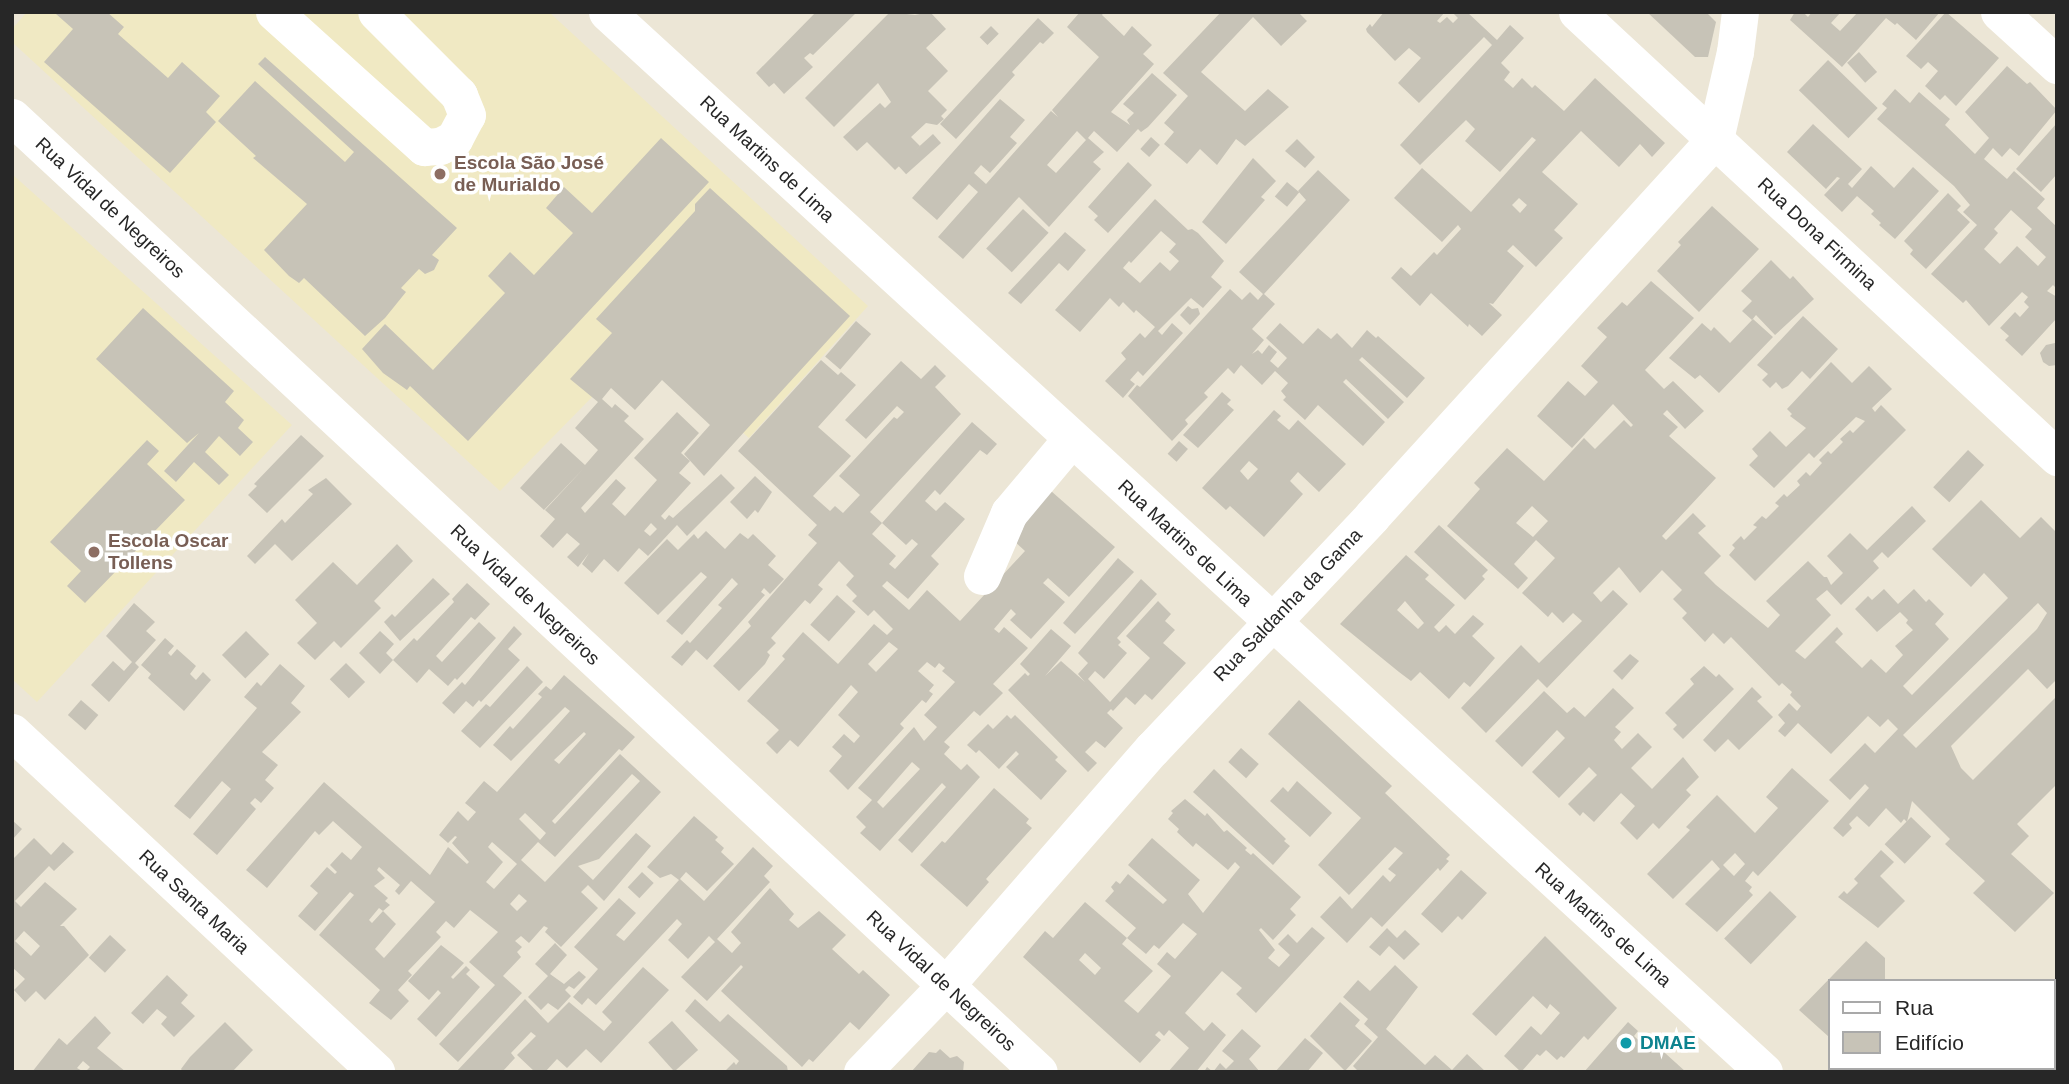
<!DOCTYPE html>
<meta charset="utf-8">
<style>
body{margin:0}
#map{position:relative;width:2069px;height:1084px;overflow:hidden;background:#ece6d6;font-family:Arial,sans-serif}
div>[style]{position:absolute}
.education>*{inset:0;background:#f0e9c3}
.building>*{inset:0;background:#c7c3b7;transform-origin:0 0}
.minor>*{height:37px;margin:-18.5px;padding:0 18.5px;transform-origin:18.5px;border-radius:18.5px;background:#fff}
.dots>*{width:19px;height:19px;translate:-50% -50%;box-sizing:border-box;border:4px solid #fff;border-radius:50%}
span{translate:-50% -50%;white-space:nowrap;text-align:center;line-height:1.15;-webkit-text-stroke:7px #fff;paint-order:stroke}
.street-label{font-size:19px;color:#272727}
.education-label{font-size:19px;color:#785e54;font-weight:700}
.left{translate:0 -50%;text-align:left}
.culture-label{font-size:19px;color:#0d838f;font-weight:700}
.frame{position:absolute;inset:0;border:14px solid #272727;pointer-events:none}
.legend{position:absolute;left:1828px;top:979px;width:228px;height:91px;box-sizing:border-box;background:#fff;border:2px solid #a9a9a9;margin:0;padding:9px 12px;list-style:none;font-size:21px;color:#272727}
.legend li{display:flex;align-items:center;gap:14px;height:35px}
.legend b{width:35px;border:2px solid #a9a9a9}
</style>
<div id="map">
<div class="education">
<div style="clip-path:polygon(27px 12px,549px 12px,868px 306px,749px 438px,643px 345px,500px 491px,12px 42px,12px 29px)"></div>
<div style="clip-path:polygon(12px 174px,292px 425px,37px 702px,12px 679px)"></div>
</div>
<div class="building">
<div style="clip-path:polygon(57px 12px,107px 12px,124px 27px,118px 34px,168px 78px,182px 62px,220px 96px,206px 112px,216px 122px,170px 173px,44px 62px,73px 29px,56px 14px)"></div>
<div style="clip-path:polygon(816px 12px,857px 12px,813px 55px,810px 53px,804px 58px,813px 67px,784px 94px,774px 83px,769px 87px,756px 73px)"></div>
<div style="clip-path:polygon(890px 12px,915px 15px,930px 12px,946px 29px,926px 48px,948px 71px,928px 91px,947px 110px,941px 116px,944px 119px,937px 125px,926px 123px,911px 137px,920px 146px,895px 170px,867px 142px,857px 151px,843px 137px,880px 103px,885px 108px,891px 102px,878px 83px,834px 127px,805px 98px)"></div>
<div style="clip-path:polygon(evenodd,1080px 12px,1104px 12px,1102px 15px,1124px 36px,1132px 26px,1152px 45px,1143px 54px,1154px 64px,1111px 112px,1130px 125px,1127px 120px,1134px 113px,1123px 104px,1152px 73px,1177px 95px,1148px 127px,1141px 132px,1138px 129px,1117px 152px,1094px 131px,1088px 138px,1104px 152px,1093px 162px,1101px 169px,1049px 227px,1019px 197px,963px 259px,938px 237px,978px 192px,969px 184px,937px 220px,912px 198px,1000px 99px,1025px 120px,1010px 137px,1017px 143px,990px 173px,981px 165px,974px 173px,986px 184px,1051px 111px,1058px 117px,1052px 110px,1099px 57px,1067px 27px,1080px 12px,1077px 131px,1086px 140px,1056px 173px,1047px 165px,1077px 131px)"></div>
<div style="clip-path:polygon(1221px 12px,1298px 12px,1307px 21px,1281px 46px,1253px 17px,1201px 72px,1245px 111px,1268px 89px,1289px 107px,1245px 146px,1236px 139px,1217px 165px,1200px 149px,1187px 164px,1164px 144px,1174px 132px,1164px 123px,1188px 96px,1163px 73px)"></div>
<div style="clip-path:polygon(evenodd,1384px 12px,1445px 12px,1437px 21px,1440px 23px,1447px 17px,1453px 23px,1458px 18px,1452px 12px,1467px 12px,1497px 40px,1510px 25px,1524px 38px,1501px 63px,1510px 72px,1504px 80px,1513px 88px,1522px 78px,1532px 88px,1535px 85px,1564px 111px,1595px 78px,1665px 143px,1652px 157px,1640px 144px,1619px 167px,1581px 131px,1542px 172px,1578px 204px,1554px 230px,1563px 238px,1536px 267px,1513px 245px,1507px 251px,1524px 266px,1493px 304px,1489px 303px,1502px 315px,1482px 336px,1469px 324px,1468px 327px,1431px 293px,1420px 306px,1391px 278px,1401px 267px,1411px 276px,1434px 252px,1437px 255px,1461px 229px,1458px 225px,1442px 242px,1394px 198px,1422px 168px,1471px 212px,1536px 140px,1532px 137px,1500px 172px,1465px 141px,1475px 129px,1466px 120px,1420px 165px,1400px 145px,1492px 45px,1484px 37px,1419px 103px,1398px 83px,1421px 58px,1409px 48px,1395px 61px,1367px 32px,1366px 29px,1370px 24px,1372px 27px,1384px 12px,1519px 198px,1527px 205px,1520px 213px,1512px 205px,1519px 198px)"></div>
<div style="clip-path:polygon(1647px 12px,1706px 12px,1716px 22px,1708px 57px,1695px 57px)"></div>
<div style="clip-path:polygon(1795px 12px,1803px 12px,1808px 17px,1812px 12px,1841px 12px,1831px 23px,1840px 31px,1858px 12px,1940px 12px,1916px 40px,1897px 23px,1895px 25px,1886px 18px,1842px 67px,1790px 20px)"></div>
<div style="clip-path:polygon(1946px 12px,1999px 58px,1956px 106px,1945px 95px,1940px 100px,1925px 86px,1938px 71px,1928px 62px,1921px 69px,1906px 56px)"></div>
<div style="clip-path:polygon(1038px 18px,1054px 33px,1043px 44px,1040px 42px,1012px 72px,1015px 75px,956px 139px,940px 124px)"></div>
<div style="left:991px;top:26px;width:11px;height:16px;rotate:45deg"></div>
<div style="left:1859px;top:52px;width:27px;height:16px;rotate:48deg"></div>
<div style="clip-path:polygon(265px 57px,457px 228px,432px 255px,439px 260px,434px 270px,425px 274px,419px 269px,401px 288px,406px 292px,385px 318px,365px 336px,304px 278px,299px 283px,289px 276px,264px 250px,307px 204px,253px 158px,256px 156px,218px 121px,255px 81px,345px 162px,354px 152px,258px 64px)"></div>
<div style="left:1828px;top:60px;width:69px;height:42px;rotate:44deg"></div>
<div style="clip-path:polygon(evenodd,2007px 66px,2027px 84px,2030px 82px,2035px 87px,2057px 110px,2019px 156px,2010px 148px,2002px 157px,1993px 148px,1984px 159px,2007px 179px,2014px 171px,2045px 199px,2037px 208px,2057px 227px,2057px 289px,2053px 285px,2047px 291px,2057px 297px,2057px 318px,2022px 356px,2005px 340px,2009px 336px,2000px 328px,2015px 312px,2020px 317px,2029px 307px,2024px 302px,2028px 297px,2022px 292px,1989px 326px,1966px 300px,1963px 303px,1931px 274px,1977px 225px,1963px 212px,1970px 205px,1954px 186px,1877px 119px,1887px 108px,1882px 104px,1895px 89px,1910px 103px,1919px 92px,1950px 119px,1945px 125px,1975px 154px,1989px 138px,1965px 112px,2007px 66px,2011px 210px,2032px 229px,2025px 237px,2046px 257px,2038px 266px,2017px 246px,2000px 264px,1984px 249px,1998px 233px,1994px 229px,2011px 210px)"></div>
<div style="clip-path:polygon(2057px 123px,2057px 174px,2041px 192px,2016px 169px)"></div>
<div style="clip-path:polygon(1813px 124px,1862px 169px,1848px 184px,1852px 188px,1871px 166px,1894px 188px,1913px 167px,1939px 191px,1895px 239px,1879px 225px,1881px 223px,1871px 214px,1874px 211px,1857px 196px,1842px 212px,1824px 195px,1840px 178px,1837px 177px,1826px 189px,1787px 152px)"></div>
<div style="left:933px;top:134px;width:12px;height:47px;rotate:48deg"></div>
<div style="left:1151px;top:137px;width:12px;height:16px;rotate:42deg"></div>
<div style="clip-path:polygon(661px 138px,709px 182px,468px 441px,410px 386px,407px 390px,383px 373px,362px 349px,385px 324px,433px 370px,505px 293px,488px 276px,510px 252px,534px 275px,573px 233px,546px 208px,564px 187px,592px 213px)"></div>
<div style="clip-path:polygon(1297px 139px,1315px 157px,1305px 168px,1285px 151px)"></div>
<div style="clip-path:polygon(1253px 158px,1276px 181px,1261px 197px,1265px 200px,1226px 244px,1202px 222px)"></div>
<div style="clip-path:polygon(1128px 162px,1152px 185px,1108px 233px,1094px 220px,1098px 216px,1088px 207px)"></div>
<div style="clip-path:polygon(1318px 170px,1350px 200px,1264px 294px,1275px 304px,1252px 329px,1264px 340px,1252px 354px,1258px 350px,1262px 354px,1269px 345px,1277px 352px,1270px 361px,1278px 368px,1287px 358px,1266px 338px,1280px 323px,1303px 344px,1318px 328px,1331px 339px,1337px 333px,1352px 348px,1367px 330px,1376px 338px,1378px 336px,1425px 378px,1407px 398px,1362px 357px,1359px 360px,1404px 402px,1388px 419px,1346px 379px,1343px 382px,1385px 422px,1363px 446px,1318px 405px,1305px 420px,1283px 400px,1286px 397px,1281px 391px,1288px 383px,1275px 371px,1262px 385px,1241px 365px,1234px 374px,1228px 368px,1204px 393px,1208px 397px,1185px 420px,1188px 424px,1172px 441px,1128px 396px,1137px 385px,1140px 387px,1230px 289px,1242px 300px,1250px 292px,1258px 300px,1263px 294px,1239px 272px,1306px 200px,1298px 191px)"></div>
<div style="left:1287px;top:182px;width:16px;height:19px;rotate:40deg"></div>
<div style="clip-path:polygon(evenodd,710px 188px,850px 316px,704px 476px,684px 454px,710px 425px,662px 380px,635px 410px,611px 388px,602px 399px,612px 408px,615px 404px,629px 416px,624px 421px,644px 439px,581px 508px,585px 513px,616px 479px,626px 488px,612px 504px,625px 516px,657px 480px,634px 458px,677px 412px,699px 433px,681px 453px,690px 461px,679px 473px,691px 483px,661px 516px,665px 520px,669px 515px,673px 518px,721px 474px,735px 488px,687px 536px,677px 525px,648px 556px,639px 548px,618px 572px,604px 559px,592px 573px,582px 564px,589px 553px,578px 567px,567px 557px,580px 544px,567px 533px,553px 548px,540px 536px,555px 519px,545px 510px,584px 468px,544px 510px,520px 488px,561px 443px,585px 465px,598px 450px,575px 428px,598px 402px,570px 379px,612px 333px,596px 319px,695px 211px,695px 204px,710px 188px,651px 523px,657px 529px,650px 536px,644px 531px,651px 523px)"></div>
<div style="clip-path:polygon(1948px 193px,1961px 206px,1957px 210px,1970px 222px,1926px 269px,1910px 254px,1913px 250px,1904px 241px)"></div>
<div style="clip-path:polygon(evenodd,1155px 199px,1188px 230px,1192px 229px,1198px 233px,1224px 261px,1211px 277px,1222px 287px,1203px 308px,1191px 298px,1158px 331px,1162px 335px,1172px 323px,1183px 333px,1143px 376px,1138px 371px,1130px 380px,1135px 384px,1123px 398px,1105px 381px,1126px 359px,1121px 353px,1140px 333px,1145px 338px,1155px 327px,1136px 310px,1134px 313px,1123px 302px,1119px 307px,1110px 298px,1080px 332px,1055px 310px,1155px 199px,1161px 231px,1176px 244px,1169px 252px,1179px 261px,1170px 271px,1160px 262px,1140px 283px,1123px 268px,1129px 261px,1131px 263px,1161px 231px)"></div>
<div style="clip-path:polygon(1712px 206px,1759px 249px,1699px 312px,1657px 271px,1681px 245px,1678px 242px)"></div>
<div style="left:1023px;top:209px;width:35px;height:54px;rotate:43deg"></div>
<div style="clip-path:polygon(1065px 232px,1086px 250px,1068px 271px,1059px 263px,1021px 304px,1008px 293px)"></div>
<div style="clip-path:polygon(1771px 260px,1790px 279px,1793px 276px,1814px 299px,1775px 335px,1756px 315px,1752px 320px,1742px 311px,1752px 301px,1741px 291px)"></div>
<div style="clip-path:polygon(evenodd,1651px 281px,1694px 318px,1645px 370px,1664px 389px,1673px 381px,1704px 411px,1685px 429px,1667px 410px,1663px 414px,1678px 427px,1669px 436px,1716px 478px,1662px 536px,1666px 540px,1693px 513px,1706px 526px,1698px 533px,1721px 556px,1704px 573px,1716px 585px,1768px 628px,1780px 615px,1766px 601px,1808px 561px,1824px 577px,1827px 577px,1831px 585px,1843px 573px,1827px 556px,1850px 533px,1867px 550px,1912px 506px,1926px 521px,1888px 558px,1882px 552px,1873px 561px,1879px 568px,1841px 605px,1827px 590px,1816px 599px,1831px 615px,1795px 651px,1805px 659px,1837px 627px,1843px 634px,1835px 642px,1862px 668px,1871px 659px,1886px 673px,1903px 655px,1895px 646px,1913px 630px,1906px 623px,1908px 620px,1900px 612px,1877px 632px,1855px 609px,1868px 596px,1872px 600px,1884px 589px,1898px 604px,1914px 589px,1926px 602px,1929px 599px,1944px 614px,1935px 624px,1949px 639px,1903px 686px,1912px 695px,2008px 598px,1984px 573px,1971px 587px,1932px 549px,1981px 500px,2020px 538px,2041px 517px,2057px 533px,2057px 679px,2047px 689px,2028px 669px,1951px 746px,1961px 768px,1973px 780px,2057px 696px,2057px 784px,2017px 824px,2029px 836px,2011px 854px,2054px 893px,2015px 932px,1973px 893px,1985px 881px,1945px 844px,1950px 839px,1912px 801px,1907px 822px,1904px 819px,1901px 823px,1886px 808px,1869px 827px,1857px 816px,1849px 824px,1852px 828px,1843px 837px,1833px 828px,1869px 788px,1865px 784px,1850px 800px,1829px 780px,1865px 743px,1875px 753px,1898px 729px,1888px 719px,1880px 727px,1868px 716px,1831px 754px,1798px 723px,1785px 737px,1778px 731px,1785px 723px,1778px 715px,1789px 703px,1797px 711px,1801px 706px,1790px 695px,1792px 692px,1782px 683px,1779px 686px,1731px 637px,1724px 644px,1713px 633px,1705px 642px,1682px 618px,1687px 613px,1673px 599px,1682px 590px,1662px 570px,1640px 593px,1619px 567px,1593px 593px,1601px 602px,1613px 590px,1628px 604px,1547px 688px,1538px 679px,1486px 733px,1461px 708px,1521px 645px,1539px 663px,1582px 621px,1573px 613px,1563px 623px,1552px 612px,1548px 617px,1522px 593px,1555px 558px,1536px 540px,1514px 564px,1528px 578px,1518px 589px,1447px 526px,1480px 489px,1474px 483px,1507px 448px,1544px 481px,1584px 438px,1595px 449px,1624px 420px,1631px 427px,1633px 425px,1613px 404px,1572px 448px,1537px 416px,1568px 381px,1585px 396px,1598px 382px,1581px 366px,1607px 337px,1597px 328px,1622px 302px,1627px 306px,1651px 281px,1532px 506px,1548px 521px,1533px 537px,1516px 523px,1532px 506px,1651px 281px,2038px 603px,2047px 613px,2037px 629px,1916px 748px,1903px 735px,2038px 603px)"></div>
<div style="clip-path:polygon(1188px 306px,1192px 309px,1198px 308px,1200px 314px,1190px 325px,1180px 315px)"></div>
<div style="clip-path:polygon(143px 308px,234px 391px,225px 402px,244px 420px,238px 428px,253px 442px,240px 456px,219px 436px,205px 452px,229px 475px,219px 485px,194px 462px,176px 482px,164px 471px,199px 433px,187px 443px,96px 359px)"></div>
<div style="clip-path:polygon(1803px 316px,1838px 349px,1810px 379px,1802px 371px,1788px 386px,1782px 389px,1776px 382px,1770px 388px,1762px 380px,1768px 374px,1757px 365px)"></div>
<div style="clip-path:polygon(1753px 319px,1773px 337px,1719px 393px,1700px 375px,1695px 379px,1669px 358px,1702px 323px,1711px 331px,1714px 327px,1730px 343px)"></div>
<div style="left:856px;top:321px;width:20px;height:47px;rotate:41deg"></div>
<div style="clip-path:polygon(2055px 343px,2057px 365px,2049px 366px,2043px 362px,2040px 353px,2046px 345px)"></div>
<div style="clip-path:polygon(evenodd,821px 360px,838px 375px,841px 372px,856px 385px,818px 427px,851px 456px,813px 496px,830px 511px,835px 506px,843px 513px,860px 495px,839px 476px,894px 417px,897px 419px,904px 412px,897px 406px,866px 439px,845px 420px,901px 361px,921px 379px,935px 365px,946px 376px,935px 387px,961px 414px,870px 512px,882px 523px,972px 422px,997px 444px,987px 455px,980px 450px,940px 495px,935px 490px,925px 501px,936px 511px,945px 502px,965px 519px,931px 556px,939px 564px,908px 599px,887px 581px,882px 586px,909px 610px,927px 590px,960px 621px,1025px 551px,1013px 540px,1023px 529px,1019px 526px,1051px 491px,1115px 547px,1069px 597px,1048px 578px,1043px 583px,1065px 602px,1031px 639px,1010px 620px,1016px 614px,1011px 609px,994px 629px,999px 633px,1004px 627px,1028px 648px,993px 684px,1003px 693px,980px 716px,974px 711px,944px 742px,950px 747px,944px 754px,961px 770px,967px 764px,980px 777px,912px 853px,898px 840px,946px 787px,942px 783px,880px 851px,860px 833px,866px 827px,856px 817px,872px 800px,858px 788px,914px 727px,924px 741px,937px 727px,924px 715px,955px 682px,942px 671px,945px 668px,939px 663px,935px 668px,927px 662px,918px 671px,934px 685px,929px 691px,933px 694px,926px 703px,922px 700px,900px 724px,904px 728px,848px 790px,829px 771px,842px 756px,832px 747px,844px 734px,854px 743px,860px 736px,838px 715px,858px 692px,851px 685px,798px 747px,790px 740px,777px 754px,766px 743px,779px 730px,747px 701px,785px 659px,782px 656px,803px 632px,838px 664px,874px 624px,887px 635px,893px 629px,874px 610px,868px 616px,852px 601px,857px 596px,846px 585px,854px 576px,839px 561px,818px 585px,823px 589px,810px 604px,805px 600px,771px 638px,776px 643px,767px 652px,770px 655px,765px 664px,739px 691px,713px 666px,751px 626px,748px 622px,817px 543px,808px 535px,817px 525px,738px 451px,821px 360px,882px 523px,906px 545px,912px 539px,918px 544px,895px 569px,889px 564px,896px 556px,872px 534px,882px 523px,821px 360px,889px 642px,898px 649px,876px 672px,868px 664px,889px 642px,821px 360px,912px 762px,920px 769px,883px 808px,877px 802px,912px 762px)"></div>
<div style="clip-path:polygon(1831px 362px,1852px 383px,1869px 366px,1892px 389px,1872px 408px,1875px 412px,1881px 405px,1906px 430px,1755px 581px,1729px 555px,1735px 548px,1732px 545px,1741px 536px,1744px 540px,1757px 527px,1753px 525px,1762px 516px,1766px 519px,1779px 506px,1775px 503px,1784px 494px,1787px 497px,1800px 485px,1797px 481px,1806px 472px,1810px 476px,1822px 463px,1819px 460px,1828px 451px,1831px 454px,1843px 442px,1840px 439px,1850px 430px,1853px 433px,1865px 421px,1856px 417px,1814px 458px,1809px 453px,1774px 488px,1749px 465px,1758px 456px,1752px 449px,1770px 431px,1786px 447px,1806px 428px,1790px 416px,1792px 414px,1787px 409px)"></div>
<div style="clip-path:polygon(1222px 392px,1231px 400px,1227px 404px,1234px 410px,1198px 448px,1183px 435px)"></div>
<div style="clip-path:polygon(evenodd,1274px 410px,1281px 416px,1277px 420px,1289px 430px,1298px 420px,1346px 464px,1319px 492px,1298px 472px,1290px 481px,1303px 494px,1264px 537px,1230px 506px,1226px 510px,1202px 488px,1274px 410px,1249px 461px,1258px 469px,1248px 480px,1240px 471px,1249px 461px)"></div>
<div style="clip-path:polygon(301px 435px,324px 456px,267px 513px,248px 495px,257px 486px,254px 484px)"></div>
<div style="clip-path:polygon(147px 440px,159px 451px,147px 464px,185px 500px,85px 603px,67px 586px,81px 571px,50px 542px)"></div>
<div style="left:1179px;top:441px;width:12px;height:17px;rotate:42deg"></div>
<div style="left:1968px;top:450px;width:22px;height:51px;rotate:43deg"></div>
<div style="clip-path:polygon(755px 476px,772px 492px,758px 513px,755px 510px,747px 519px,730px 502px)"></div>
<div style="clip-path:polygon(326px 478px,352px 504px,292px 561px,275px 544px,255px 564px,247px 556px,282px 519px,285px 523px,313px 494px,308px 490px)"></div>
<div style="clip-path:polygon(1439px 525px,1488px 570px,1482px 576px,1485px 579px,1465px 600px,1414px 552px)"></div>
<div style="clip-path:polygon(706px 531px,725px 549px,740px 533px,748px 539px,753px 534px,776px 556px,768px 565px,784px 579px,770px 594px,764px 588px,761px 592px,765px 595px,707px 660px,696px 650px,682px 666px,671px 657px,687px 640px,690px 643px,722px 608px,718px 605px,738px 584px,732px 578px,682px 635px,666px 621px,707px 577px,701px 572px,658px 615px,624px 583px,667px 539px,678px 550px,694px 534px,698px 539px)"></div>
<div style="clip-path:polygon(397px 544px,413px 561px,374px 601px,381px 608px,341px 648px,334px 641px,315px 660px,297px 643px,317px 623px,295px 600px,333px 562px,357px 585px)"></div>
<div style="clip-path:polygon(evenodd,1406px 555px,1429px 575px,1425px 579px,1455px 605px,1434px 627px,1439px 632px,1446px 625px,1455px 634px,1473px 615px,1484px 624px,1472px 636px,1495px 658px,1470px 687px,1464px 682px,1449px 699px,1420px 672px,1411px 681px,1399px 672px,1340px 624px,1406px 555px,1405px 601px,1424px 623px,1418px 629px,1397px 610px,1405px 601px)"></div>
<div style="clip-path:polygon(1118px 558px,1134px 572px,1075px 634px,1063px 623px)"></div>
<div style="clip-path:polygon(433px 578px,450px 594px,400px 641px,384px 622px,392px 614px,395px 617px)"></div>
<div style="clip-path:polygon(1141px 579px,1157px 594px,1117px 638px,1121px 642px,1118px 645px,1127px 653px,1104px 679px,1095px 671px,1088px 679px,1110px 702px,1150px 658px,1126px 636px,1158px 601px,1171px 614px,1165px 621px,1175px 630px,1163px 643px,1186px 663px,1152px 700px,1145px 694px,1135px 705px,1126px 697px,1113px 711px,1111px 709px,1107px 713px,1123px 728px,1105px 748px,1096px 741px,1085px 752px,1097px 763px,1088px 772px,1008px 690px,1025px 673px,1028px 676px,1030px 674px,1020px 664px,1051px 629px,1071px 646px,1045px 676px,1061px 661px,1085px 682px,1078px 674px,1088px 663px,1078px 653px)"></div>
<div style="clip-path:polygon(467px 583px,490px 604px,475px 620px,471px 617px,436px 656px,442px 662px,479px 622px,496px 638px,457px 680px,455px 678px,448px 686px,429px 669px,417px 683px,393px 660px,380px 674px,359px 653px,380px 631px,394px 644px,386px 653px,393px 660px,414px 638px,417px 641px,454px 602px,452px 599px)"></div>
<div style="left:837px;top:595px;width:25px;height:40px;rotate:42deg"></div>
<div style="clip-path:polygon(134px 603px,155px 622px,146px 631px,156px 640px,135px 663px,139px 667px,109px 702px,91px 685px,113px 661px,124px 671px,132px 662px,106px 636px)"></div>
<div style="clip-path:polygon(514px 626px,522px 634px,508px 649px,520px 660px,481px 702px,479px 700px,473px 707px,466px 701px,454px 714px,442px 703px,462px 682px,465px 685px)"></div>
<div style="left:246px;top:631px;width:33px;height:34px;rotate:45deg"></div>
<div style="clip-path:polygon(165px 638px,174px 646px,168px 653px,171px 656px,177px 649px,196px 666px,190px 674px,196px 680px,203px 672px,211px 680px,184px 711px,148px 678px,151px 674px,141px 665px)"></div>
<div style="clip-path:polygon(1630px 654px,1639px 661px,1622px 680px,1613px 671px)"></div>
<div style="left:346px;top:663px;width:27px;height:23px;rotate:45deg"></div>
<div style="clip-path:polygon(280px 664px,305px 686px,291px 703px,301px 712px,262px 752px,278px 765px,265px 780px,274px 788px,261px 803px,255px 798px,250px 803px,256px 809px,217px 855px,193px 834px,231px 789px,222px 781px,190px 819px,174px 806px,257px 708px,244px 697px,257px 682px,261px 686px)"></div>
<div style="clip-path:polygon(527px 666px,543px 682px,480px 748px,461px 731px,486px 704px,490px 707px)"></div>
<div style="clip-path:polygon(1704px 666px,1716px 677px,1719px 674px,1734px 689px,1683px 739px,1673px 729px,1677px 725px,1665px 713px,1694px 684px,1690px 679px)"></div>
<div style="clip-path:polygon(evenodd,564px 675px,635px 737px,622px 751px,619px 749px,552px 821px,555px 824px,620px 754px,661px 792px,599px 859px,578px 866px,593px 880px,636px 833px,651px 846px,604px 901px,588px 885px,581px 892px,598px 908px,561px 947px,545px 932px,548px 928px,544px 926px,529px 943px,521px 936px,515px 941px,522px 947px,517px 952px,521px 957px,503px 976px,522px 993px,458px 1062px,439px 1044px,495px 985px,469px 962px,498px 932px,470px 910px,454px 928px,446px 921px,436px 932px,441px 937px,408px 971px,412px 975px,398px 990px,409px 1001px,391px 1020px,369px 1003px,380px 990px,319px 935px,354px 895px,350px 892px,315px 931px,298px 916px,318px 893px,310px 886px,327px 867px,335px 874px,337px 872px,330px 865px,342px 852px,351px 860px,362px 847px,333px 821px,319px 835px,315px 831px,267px 888px,246px 870px,324px 782px,430px 875px,448px 847px,467px 864px,469px 862px,452px 843px,457px 837px,455px 836px,448px 843px,439px 835px,458px 811px,468px 821px,476px 812px,465px 803px,484px 781px,497px 792px,570px 711px,565px 707px,511px 761px,493px 745px,510px 726px,513px 729px,542px 697px,538px 694px,546px 686px,551px 690px,564px 675px,584px 732px,586px 734px,559px 764px,554px 760px,584px 732px,564px 675px,632px 774px,640px 781px,545px 882px,521px 860px,538px 842px,555px 857px,632px 774px,564px 675px,525px 813px,546px 833px,540px 840px,519px 819px,525px 813px,564px 675px,492px 842px,517px 864px,494px 889px,486px 882px,503px 862px,488px 847px,492px 842px,564px 675px,379px 867px,400px 885px,395px 891px,399px 895px,411px 881px,435px 902px,384px 958px,375px 949px,396px 924px,383px 911px,372px 923px,369px 920px,379px 908px,383px 911px,390px 905px,385px 901px,388px 898px,374px 886px,385px 878px,377px 870px,379px 867px,564px 675px,519px 894px,527px 901px,517px 911px,510px 904px,519px 894px)"></div>
<div style="clip-path:polygon(1752px 687px,1762px 697px,1757px 701px,1773px 717px,1739px 750px,1728px 739px,1715px 752px,1703px 740px)"></div>
<div style="clip-path:polygon(1613px 688px,1634px 708px,1615px 727px,1621px 732px,1614px 740px,1622px 749px,1638px 733px,1652px 747px,1631px 768px,1652px 789px,1683px 757px,1699px 777px,1686px 790px,1691px 795px,1659px 829px,1653px 823px,1637px 840px,1620px 823px,1635px 806px,1621px 793px,1594px 822px,1583px 812px,1580px 816px,1568px 804px,1597px 775px,1589px 767px,1559px 798px,1532px 772px,1565px 738px,1557px 730px,1522px 767px,1495px 741px,1544px 691px,1567px 713px,1574px 707px,1585px 717px)"></div>
<div style="left:81px;top:700px;width:23px;height:20px;rotate:41deg"></div>
<div style="clip-path:polygon(1299px 700px,1392px 786px,1385px 793px,1450px 855px,1446px 859px,1449px 861px,1440px 871px,1438px 868px,1382px 927px,1371px 917px,1347px 943px,1320px 917px,1340px 896px,1352px 909px,1383px 875px,1390px 882px,1396px 875px,1388px 869px,1403px 853px,1395px 847px,1349px 895px,1318px 865px,1361px 818px,1268px 734px)"></div>
<div style="clip-path:polygon(1007px 715px,1011px 719px,1015px 715px,1058px 757px,1055px 760px,1067px 771px,1041px 800px,1006px 767px,1019px 754px,1016px 751px,999px 769px,979px 750px,976px 753px,967px 745px,988px 724px,993px 729px)"></div>
<div style="left:1241px;top:748px;width:24px;height:19px;rotate:42deg"></div>
<div style="clip-path:polygon(evenodd,1792px 768px,1829px 801px,1758px 876px,1753px 871px,1745px 881px,1752px 887px,1749px 891px,1753px 895px,1717px 932px,1685px 904px,1720px 869px,1712px 860px,1673px 899px,1647px 874px,1690px 830px,1686px 827px,1717px 795px,1755px 833px,1778px 808px,1766px 797px,1792px 768px,1735px 853px,1745px 864px,1734px 876px,1723px 865px,1735px 853px)"></div>
<div style="clip-path:polygon(1214px 769px,1286px 839px,1284px 841px,1290px 846px,1273px 865px,1193px 792px)"></div>
<div style="clip-path:polygon(1297px 781px,1332px 813px,1310px 837px,1270px 801px,1283px 787px,1288px 792px)"></div>
<div style="clip-path:polygon(994px 788px,1029px 819px,1026px 823px,1032px 828px,986px 879px,989px 882px,967px 907px,920px 865px,942px 841px,945px 843px)"></div>
<div style="clip-path:polygon(evenodd,1185px 799px,1205px 816px,1207px 813px,1224px 832px,1227px 830px,1247px 848px,1245px 850px,1251px 855px,1253px 853px,1301px 897px,1290px 909px,1296px 915px,1273px 940px,1261px 928px,1259px 930px,1275px 950px,1268px 958px,1279px 967px,1290px 955px,1278px 944px,1288px 934px,1297px 943px,1312px 927px,1325px 938px,1256px 1013px,1236px 994px,1242px 988px,1222px 971px,1185px 1013px,1204px 1031px,1212px 1022px,1226px 1035px,1196px 1072px,1168px 1072px,1189px 1048px,1169px 1030px,1164px 1036px,1159px 1031px,1155px 1035px,1161px 1040px,1140px 1063px,1023px 957px,1045px 931px,1053px 938px,1085px 902px,1127px 938px,1122px 944px,1153px 971px,1124px 1001px,1138px 1013px,1171px 976px,1157px 964px,1167px 952px,1175px 959px,1197px 934px,1183px 923px,1159px 949px,1154px 945px,1146px 954px,1127px 938px,1136px 928px,1105px 901px,1114px 891px,1111px 887px,1116px 881px,1120px 884px,1128px 874px,1163px 904px,1167px 900px,1128px 865px,1152px 838px,1200px 880px,1188px 894px,1203px 913px,1240px 867px,1235px 862px,1228px 870px,1196px 843px,1193px 847px,1177px 832px,1179px 829px,1168px 819px,1173px 813px,1171px 811px,1185px 799px,1085px 953px,1101px 968px,1095px 975px,1079px 960px,1085px 953px)"></div>
<div style="clip-path:polygon(694px 816px,718px 837px,715px 840px,724px 848px,721px 852px,734px 864px,707px 891px,686px 872px,680px 879px,704px 901px,753px 847px,773px 866px,764px 876px,770px 882px,717px 939px,732px 953px,741px 943px,731px 932px,770px 888px,794px 914px,789px 920px,798px 928px,819px 911px,846px 935px,832px 949px,859px 974px,863px 970px,890px 995px,859px 1030px,850px 1022px,813px 1062px,809px 1059px,802px 1067px,721px 991px,743px 967px,741px 965px,707px 1001px,681px 977px,715px 942px,709px 936px,688px 959px,668px 940px,682px 924px,677px 919px,596px 1005px,588px 998px,582px 1005px,573px 997px,598px 969px,574px 947px,619px 898px,636px 913px,616px 935px,624px 941px,679px 880px,671px 874px,660px 878px,647px 867px)"></div>
<div style="left:1911px;top:817px;width:28px;height:38px;rotate:44deg"></div>
<div style="clip-path:polygon(12px 820px,22px 829px,12px 840px)"></div>
<div style="clip-path:polygon(evenodd,34px 838px,51px 855px,63px 842px,74px 852px,54px 871px,49px 866px,15px 901px,21px 907px,45px 882px,77px 909px,60px 926px,64px 926px,89px 955px,45px 1000px,36px 991px,25px 1002px,14px 990px,25px 979px,12px 967px,12px 856px,14px 858px,34px 838px,24px 931px,40px 946px,31px 956px,15px 941px,24px 931px)"></div>
<div style="clip-path:polygon(1881px 850px,1894px 862px,1880px 876px,1905px 901px,1878px 928px,1838px 897px,1844px 891px,1847px 894px,1858px 883px,1854px 879px)"></div>
<div style="clip-path:polygon(1461px 870px,1487px 893px,1462px 920px,1458px 916px,1442px 933px,1421px 914px)"></div>
<div style="left:642px;top:872px;width:16px;height:21px;rotate:43deg"></div>
<div style="left:1770px;top:891px;width:37px;height:66px;rotate:44deg"></div>
<div style="clip-path:polygon(1387px 928px,1397px 938px,1405px 930px,1420px 944px,1404px 960px,1389px 946px,1380px 956px,1369px 947px)"></div>
<div style="left:110px;top:935px;width:22px;height:31px;rotate:43deg"></div>
<div style="clip-path:polygon(1545px 936px,1617px 1008px,1588px 1040px,1584px 1036px,1564px 1058px,1561px 1056px,1557px 1060px,1546px 1050px,1540px 1056px,1537px 1054px,1521px 1072px,1504px 1056px,1531px 1026px,1541px 1035px,1560px 1013px,1550px 1004px,1547px 1009px,1533px 996px,1496px 1036px,1472px 1014px)"></div>
<div style="clip-path:polygon(1866px 941px,1885px 958px,1885px 981px,1829px 981px,1829px 1037px,1799px 1010px)"></div>
<div style="clip-path:polygon(555px 943px,567px 955px,550px 974px,564px 984px,579px 971px,586px 977px,574px 989px,569px 986px,565px 990px,571px 996px,558px 1010px,548px 1003px,541px 1010px,528px 997px,548px 976px,535px 964px)"></div>
<div style="clip-path:polygon(441px 945px,464px 963px,451px 977px,453px 979px,466px 966px,470px 970px,466px 974px,480px 987px,436px 1037px,417px 1019px,441px 993px,438px 990px,429px 1000px,408px 981px)"></div>
<div style="clip-path:polygon(1395px 965px,1418px 987px,1386px 1029px,1425px 1065px,1435px 1055px,1452px 1070px,1467px 1054px,1486px 1072px,1359px 1072px,1353px 1066px,1378px 1037px,1364px 1024px,1368px 1019px,1343px 997px,1358px 980px,1370px 991px)"></div>
<div style="clip-path:polygon(643px 967px,669px 990px,601px 1063px,586px 1049px,567px 1068px,557px 1059px,545px 1072px,535px 1072px,517px 1055px,536px 1036px,531px 1032px,511px 1053px,515px 1058px,502px 1072px,456px 1072px,525px 999px,548px 1023px,569px 1002px,604px 1031px,612px 1022px,602px 1012px)"></div>
<div style="clip-path:polygon(167px 975px,188px 995px,181px 1003px,195px 1016px,174px 1037px,161px 1024px,167px 1017px,157px 1009px,143px 1024px,131px 1013px)"></div>
<div style="clip-path:polygon(695px 999px,720px 1022px,728px 1014px,787px 1066px,788px 1072px,724px 1072px,734px 1062px,736px 1065px,739px 1061px,685px 1011px)"></div>
<div style="clip-path:polygon(2057px 999px,2057px 1030px,2053px 1034px,2053px 1002px)"></div>
<div style="clip-path:polygon(1340px 1002px,1360px 1020px,1355px 1026px,1372px 1041px,1345px 1071px,1310px 1036px)"></div>
<div style="clip-path:polygon(95px 1016px,111px 1033px,97px 1048px,126px 1072px,85px 1072px,90px 1067px,83px 1061px,77px 1068px,84px 1072px,32px 1072px,59px 1038px,67px 1045px)"></div>
<div style="left:672px;top:1021px;width:39px;height:32px;rotate:48deg"></div>
<div style="clip-path:polygon(225px 1022px,253px 1050px,232px 1072px,183px 1072px,181px 1069px,190px 1057px)"></div>
<div style="clip-path:polygon(1628px 1022px,1638px 1031px,1634px 1036px,1649px 1050px,1655px 1044px,1686px 1072px,1584px 1072px)"></div>
<div style="clip-path:polygon(1242px 1029px,1261px 1046px,1249px 1059px,1260px 1072px,1204px 1072px,1207px 1067px,1213px 1072px,1220px 1063px,1226px 1069px,1234px 1061px,1222px 1051px)"></div>
<div style="clip-path:polygon(1305px 1038px,1323px 1053px,1307px 1072px,1275px 1072px)"></div>
<div style="clip-path:polygon(940px 1049px,950px 1058px,957px 1056px,964px 1062px,963px 1072px,911px 1072px,929px 1052px,936px 1053px)"></div>
<div style="left:1869px;top:1068px;width:106px;height:6px"></div>
<div style="clip-path:polygon(1981px 1068px,2030px 1068px,2026px 1072px,1977px 1072px)"></div>
</div>
<div class="minor">
<div style="left:274px;top:12px;width:202px;rotate:42deg"></div>
<div style="left:424px;top:147px;width:16px;rotate:-4deg"></div>
<div style="left:440px;top:146px;width:16px;rotate:-27deg"></div>
<div style="left:454px;top:139px;width:27px;rotate:-62deg"></div>
<div style="left:467px;top:115px;width:22px;rotate:-112deg"></div>
<div style="left:459px;top:95px;width:117px;rotate:-135deg"></div>
<div style="left:607px;top:12px;width:1569px;rotate:42.49deg"></div>
<div style="left:1577px;top:12px;width:655px;rotate:42.83deg"></div>
<div style="left:1999px;top:12px;width:79px;rotate:42.4deg"></div>
<div style="left:12px;top:117px;width:1402px;rotate:42.92deg"></div>
<div style="left:982px;top:576px;width:69px;rotate:-66.8deg"></div>
<div style="left:1009px;top:513px;width:97px;rotate:-50deg"></div>
<div style="left:12px;top:732px;width:498px;rotate:43deg"></div>
<div style="left:862px;top:1072px;width:120px;rotate:-46deg"></div>
<div style="left:945px;top:986px;width:315px;rotate:-48.9deg"></div>
<div style="left:1152px;top:749px;width:320px;rotate:-46.6deg"></div>
<div style="left:1372px;top:516px;width:510px;rotate:-47.7deg"></div>
<div style="left:1715px;top:139px;width:89px;rotate:-77.1deg"></div>
<div style="left:1735px;top:52px;width:40px;rotate:-82.9deg"></div>
</div>
<div class="dots">
<div style="left:440px;top:174px;background:#8d6e63"></div>
<div style="left:94px;top:552px;background:#8d6e63"></div>
<div style="left:1626px;top:1043px;background:#0f9aa8"></div>
</div>
<div class="street-label">
<span style="left:767px;top:159px;rotate:43deg">Rua Martins de Lima</span>
<span style="left:110px;top:208px;rotate:43deg">Rua Vidal de Negreiros</span>
<span style="left:1817px;top:234px;rotate:43deg">Rua Dona Firmina</span>
<span style="left:1185px;top:543px;rotate:43deg">Rua Martins de Lima</span>
<span style="left:525px;top:595px;rotate:43deg">Rua Vidal de Negreiros</span>
<span style="left:1288px;top:605px;rotate:-46deg">Rua Saldanha da Gama</span>
<span style="left:194px;top:902px;rotate:43deg">Rua Santa Maria</span>
<span style="left:1603px;top:925px;rotate:42deg">Rua Martins de Lima</span>
<span style="left:941px;top:981px;rotate:43deg">Rua Vidal de Negreiros</span>
</div>
<div class="education-label">
<span class="left" style="left:454px;top:174px">Escola São José<br>de Murialdo</span>
<span class="left" style="left:108px;top:552px">Escola Oscar<br>Tollens</span>
</div>
<div class="culture-label">
<span class="left" style="left:1640px;top:1043px">DMAE</span>
</div>
<div class="frame"></div>
<ul class="legend">
<li><b style="height:9px;background:#fff"></b>Rua</li>
<li><b style="height:19px;background:#c7c3b7"></b>Edifício</li>
</ul>
</div>
